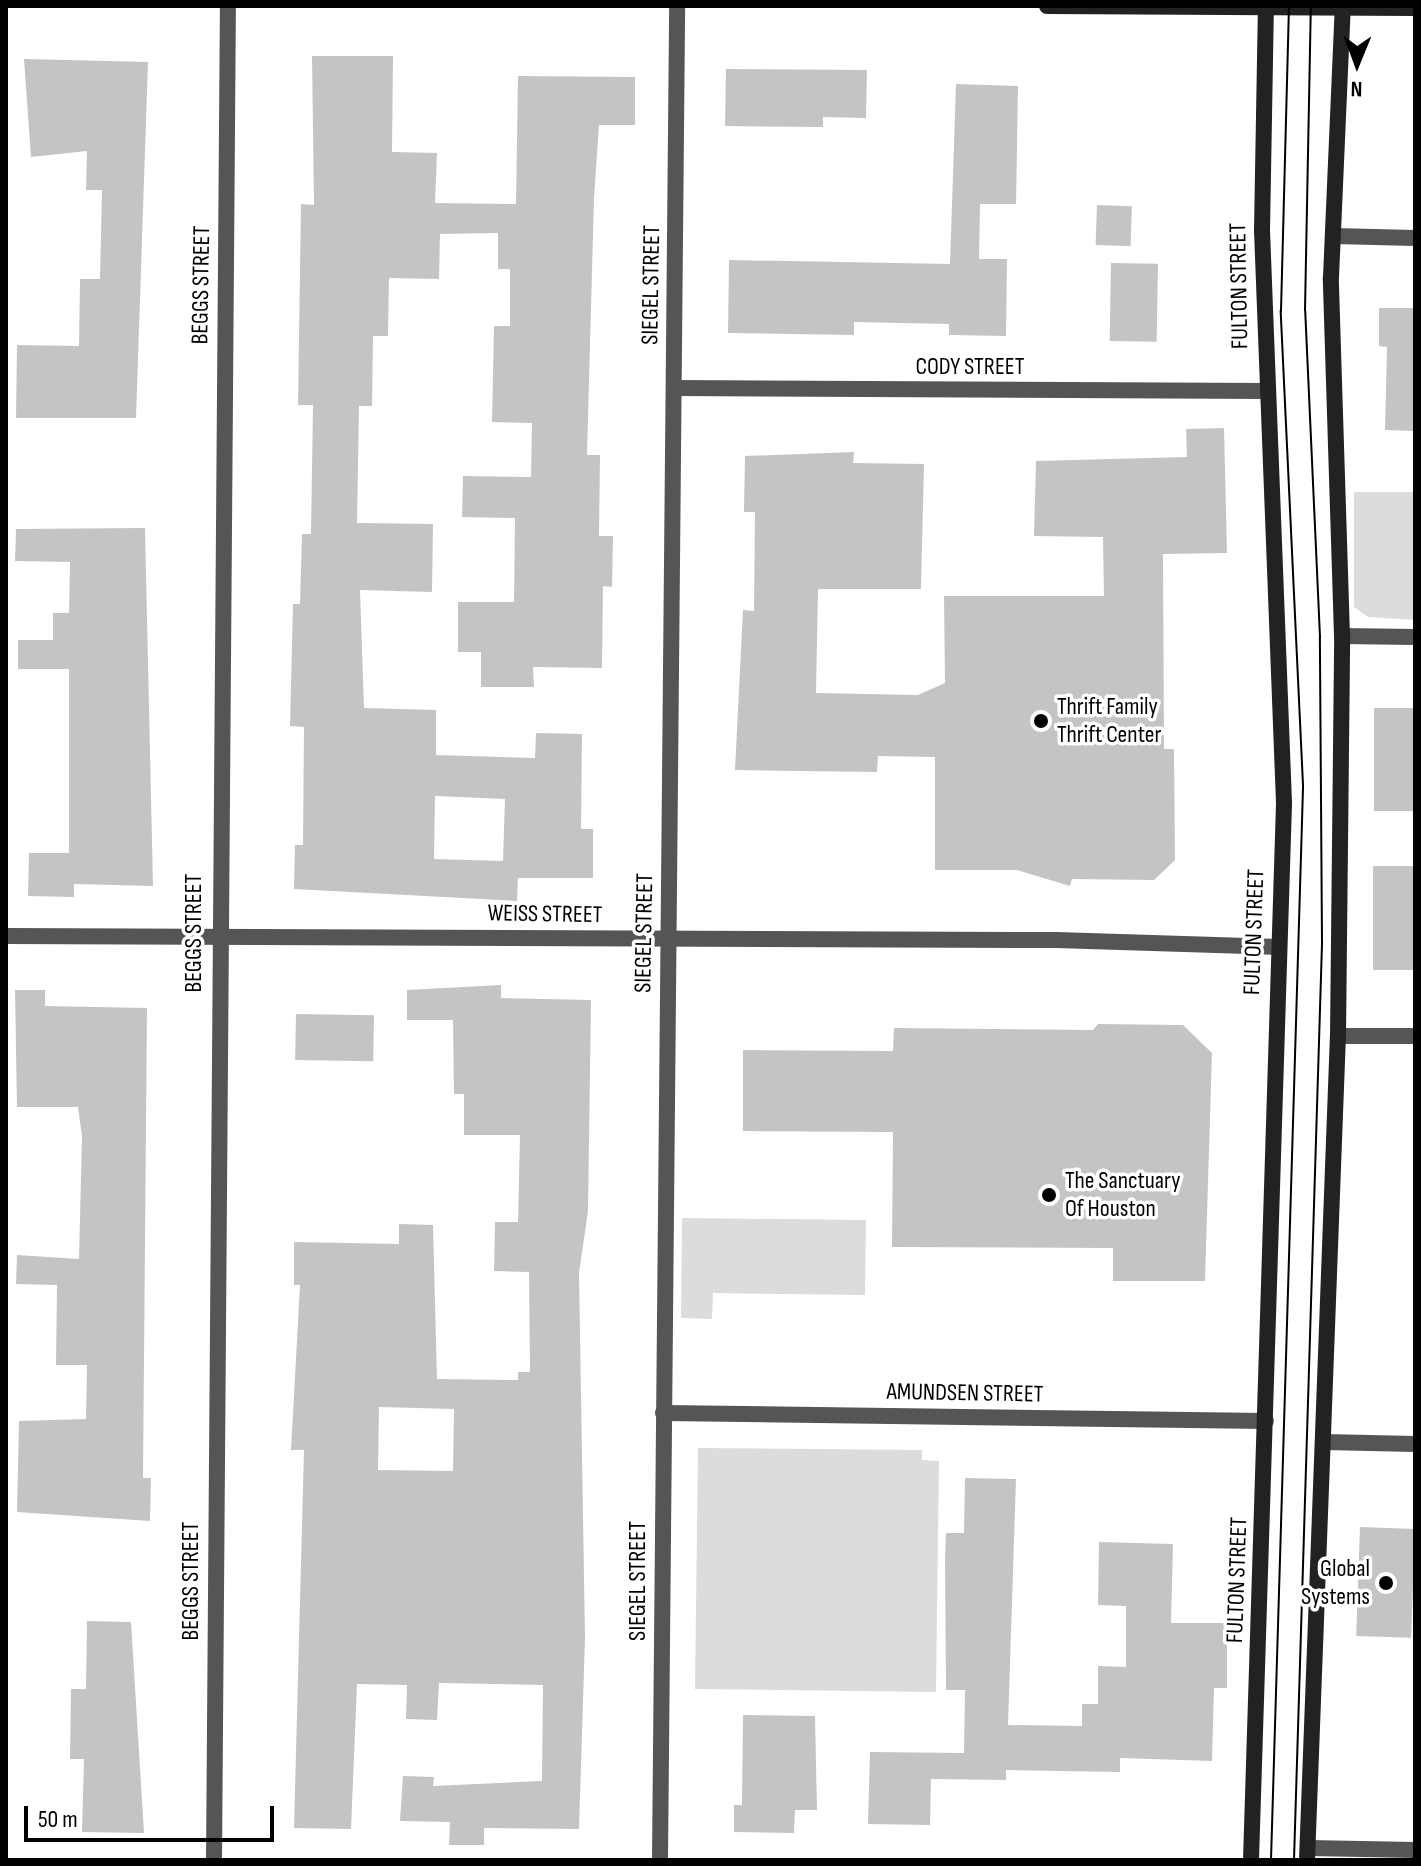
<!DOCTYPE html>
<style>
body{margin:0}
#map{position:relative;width:1421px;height:1866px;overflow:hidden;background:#fff;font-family:"Sofia Sans Condensed",sans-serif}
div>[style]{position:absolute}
.green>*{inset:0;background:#dcdcdc}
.building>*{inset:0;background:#c4c4c4;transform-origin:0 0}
.street>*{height:16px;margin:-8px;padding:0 8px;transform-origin:8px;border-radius:8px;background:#555}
.secondary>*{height:16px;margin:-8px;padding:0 8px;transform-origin:8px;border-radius:8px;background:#222}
.tram>*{height:2px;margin:-1px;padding:0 1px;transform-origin:1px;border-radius:1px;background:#000}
.dots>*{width:22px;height:22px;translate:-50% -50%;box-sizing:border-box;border:4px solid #fff;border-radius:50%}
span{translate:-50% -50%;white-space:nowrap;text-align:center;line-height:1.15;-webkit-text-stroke:7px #fff;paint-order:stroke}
.street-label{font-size:24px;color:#000}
.poi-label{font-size:24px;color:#000}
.left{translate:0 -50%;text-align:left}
.right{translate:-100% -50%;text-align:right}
.frame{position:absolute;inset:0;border:8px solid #000;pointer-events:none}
.north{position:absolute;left:1317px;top:24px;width:80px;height:80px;-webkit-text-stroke:6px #fff;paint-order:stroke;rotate:181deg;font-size:22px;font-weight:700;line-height:32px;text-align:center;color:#000}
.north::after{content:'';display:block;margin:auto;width:28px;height:36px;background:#000;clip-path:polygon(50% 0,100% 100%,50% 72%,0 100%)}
.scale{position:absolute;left:24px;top:1806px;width:250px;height:36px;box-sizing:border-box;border:4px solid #000;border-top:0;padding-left:10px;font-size:24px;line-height:28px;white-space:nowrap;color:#000;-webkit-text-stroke:6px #fff;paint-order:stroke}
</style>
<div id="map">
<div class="green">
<div style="clip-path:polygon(1354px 492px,1415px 492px,1415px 620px,1368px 617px,1354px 607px)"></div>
<div style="clip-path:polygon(682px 1218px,866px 1220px,865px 1295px,713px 1293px,712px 1319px,681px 1318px)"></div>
<div style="clip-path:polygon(698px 1448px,922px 1450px,922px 1460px,939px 1461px,936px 1692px,695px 1689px)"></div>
</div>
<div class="building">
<div style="clip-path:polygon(evenodd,312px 56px,393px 56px,392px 152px,437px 153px,435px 203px,516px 204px,518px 76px,635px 77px,635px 125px,599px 125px,594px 198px,587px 455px,600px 455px,599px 536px,613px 536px,612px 587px,603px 586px,602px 668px,533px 667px,534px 687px,481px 687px,481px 652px,458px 652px,458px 602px,514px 602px,515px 518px,462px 517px,463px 476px,531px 477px,532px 423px,492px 422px,494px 326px,510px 326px,510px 269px,498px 269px,498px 233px,440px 234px,439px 279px,389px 278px,388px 336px,373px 336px,372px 406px,359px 406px,357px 523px,433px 524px,432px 592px,360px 590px,364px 708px,436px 710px,436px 755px,535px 758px,536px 733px,582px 734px,581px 829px,593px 829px,593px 878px,518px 878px,517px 901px,294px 889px,295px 845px,303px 845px,304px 727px,290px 726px,293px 604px,300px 604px,302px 534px,311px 534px,313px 405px,298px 405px,301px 204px,314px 205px,312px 56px,435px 796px,505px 799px,503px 861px,434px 859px,435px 796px)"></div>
<div style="clip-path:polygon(24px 59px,148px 62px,136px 418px,16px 418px,17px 345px,79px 346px,80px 279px,100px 279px,102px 190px,86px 190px,87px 151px,31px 157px)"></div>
<div style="clip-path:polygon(726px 69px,867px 70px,866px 118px,823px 117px,823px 127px,725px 126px)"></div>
<div style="clip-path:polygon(956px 84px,1018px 86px,1016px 204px,980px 204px,979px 259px,1007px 259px,1006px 336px,949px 335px,949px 324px,854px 322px,854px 335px,728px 333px,729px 260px,950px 264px)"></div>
<div style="left:1097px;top:205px;width:35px;height:40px;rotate:2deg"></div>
<div style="left:1111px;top:263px;width:47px;height:78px;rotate:1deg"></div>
<div style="clip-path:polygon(1379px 308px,1415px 308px,1415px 431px,1385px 430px,1387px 347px,1379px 346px)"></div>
<div style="clip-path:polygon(1224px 428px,1227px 553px,1163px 554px,1164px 749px,1174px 749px,1175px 860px,1154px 880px,1072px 879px,1070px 886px,1017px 870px,935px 870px,935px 757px,878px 756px,877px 772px,735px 770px,743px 610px,754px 611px,755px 512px,744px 512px,745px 456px,854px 452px,853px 463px,924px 464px,921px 589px,818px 589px,816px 693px,918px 695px,945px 683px,944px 596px,1104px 596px,1103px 537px,1034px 536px,1036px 461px,1187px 457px,1186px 429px)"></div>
<div style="clip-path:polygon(145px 528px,153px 886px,74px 884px,74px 897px,28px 896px,29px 853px,69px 853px,69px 669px,18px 669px,18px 640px,53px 640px,53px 613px,69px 613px,70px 562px,15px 561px,16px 529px)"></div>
<div style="left:1374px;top:708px;width:41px;height:103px"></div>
<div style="left:1373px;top:866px;width:42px;height:104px"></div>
<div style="clip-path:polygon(evenodd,501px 985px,501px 998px,591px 1000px,588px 1211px,579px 1273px,585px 1638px,579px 1829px,484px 1828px,484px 1845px,449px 1845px,450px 1822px,400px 1821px,403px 1776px,434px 1777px,433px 1786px,542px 1781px,543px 1685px,439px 1683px,437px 1720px,406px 1719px,407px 1685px,357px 1684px,351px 1829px,294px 1828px,304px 1450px,291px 1450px,300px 1285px,294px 1285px,294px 1242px,399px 1244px,399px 1224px,433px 1225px,437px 1379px,518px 1380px,518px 1372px,530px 1372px,529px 1272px,494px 1271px,495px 1222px,518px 1222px,520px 1135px,464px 1135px,464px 1094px,454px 1094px,453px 1020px,407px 1020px,407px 990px,501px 985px,379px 1407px,454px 1409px,453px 1471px,378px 1470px,379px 1407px)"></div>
<div style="clip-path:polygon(15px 990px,45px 990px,45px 1006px,147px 1008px,143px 1478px,151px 1478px,150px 1521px,17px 1512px,19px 1421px,86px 1419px,87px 1365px,56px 1365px,57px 1285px,16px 1284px,17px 1255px,79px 1259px,82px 1136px,78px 1107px,17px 1107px)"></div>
<div style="left:296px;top:1014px;width:78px;height:46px;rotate:1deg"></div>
<div style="clip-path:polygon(1098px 1024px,1183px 1025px,1212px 1053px,1205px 1281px,1113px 1281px,1113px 1248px,892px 1247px,893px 1132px,743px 1131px,743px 1050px,893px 1051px,894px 1028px,1093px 1030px)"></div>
<div style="clip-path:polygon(965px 1478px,1016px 1479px,1008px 1725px,1082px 1726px,1082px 1704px,1098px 1704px,1098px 1666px,1126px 1667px,1126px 1606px,1098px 1605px,1099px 1542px,1173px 1544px,1171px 1623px,1227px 1623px,1227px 1688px,1214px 1688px,1212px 1761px,1120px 1758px,1120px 1772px,1006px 1770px,1006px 1780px,931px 1779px,930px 1825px,868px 1824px,870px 1752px,964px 1753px,965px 1690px,946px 1690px,945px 1559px,946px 1533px,964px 1533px)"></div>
<div style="left:1360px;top:1527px;width:55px;height:109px;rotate:2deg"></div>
<div style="clip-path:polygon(87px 1621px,131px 1622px,144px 1833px,82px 1832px,84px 1759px,70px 1759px,71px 1689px,86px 1689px)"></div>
<div style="clip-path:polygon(743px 1715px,815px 1716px,817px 1810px,795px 1810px,794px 1833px,734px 1832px,734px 1805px,742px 1805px)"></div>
</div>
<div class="street">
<div style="left:1334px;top:236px;width:81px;rotate:1.4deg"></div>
<div style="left:674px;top:388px;width:592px;rotate:0.29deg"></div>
<div style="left:1342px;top:636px;width:73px;rotate:0.8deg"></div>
<div style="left:6px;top:936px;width:1050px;rotate:0.22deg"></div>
<div style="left:1056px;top:940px;width:219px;rotate:1.8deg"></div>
<div style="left:1338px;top:1036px;width:77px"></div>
<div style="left:663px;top:1413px;width:603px;rotate:0.76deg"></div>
<div style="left:1324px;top:1442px;width:91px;rotate:1.3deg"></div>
<div style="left:1308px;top:1848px;width:107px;rotate:1.1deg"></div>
<div style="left:214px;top:1860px;width:1854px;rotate:-89.57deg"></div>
<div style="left:660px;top:1860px;width:1854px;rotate:-89.47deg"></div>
</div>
<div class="secondary">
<div style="left:1047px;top:6px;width:368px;rotate:0.3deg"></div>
<div style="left:1251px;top:1860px;width:1058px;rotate:-88.21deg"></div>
<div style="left:1284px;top:803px;width:572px;rotate:-92.2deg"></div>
<div style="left:1262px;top:231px;width:225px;rotate:-89deg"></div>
<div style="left:1307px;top:1860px;width:825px;rotate:-87.85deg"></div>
<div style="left:1338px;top:1036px;width:400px;rotate:-89.4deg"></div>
<div style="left:1342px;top:636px;width:359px;rotate:-91.8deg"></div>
<div style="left:1331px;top:277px;width:271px;rotate:-87.5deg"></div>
</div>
<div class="tram">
<div style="left:1271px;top:1860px;width:1075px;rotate:-88.29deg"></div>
<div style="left:1303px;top:785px;width:475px;rotate:-92.7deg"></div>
<div style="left:1281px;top:311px;width:305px;rotate:-88.5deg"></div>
<div style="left:1294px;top:1860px;width:918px;rotate:-88.25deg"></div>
<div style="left:1322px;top:942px;width:305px;rotate:-90.4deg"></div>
<div style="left:1320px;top:637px;width:327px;rotate:-92.6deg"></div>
<div style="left:1305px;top:310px;width:304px;rotate:-88.9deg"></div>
</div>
<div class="dots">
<div style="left:1041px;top:721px;background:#000"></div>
<div style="left:1049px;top:1195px;background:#000"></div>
<div style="left:1386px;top:1583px;background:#000"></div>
</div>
<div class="street-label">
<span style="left:201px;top:285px;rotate:-89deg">BEGGS STREET</span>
<span style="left:651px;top:285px;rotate:-89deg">SIEGEL STREET</span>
<span style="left:1239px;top:286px;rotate:-91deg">FULTON STREET</span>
<span style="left:970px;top:367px">CODY STREET</span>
<span style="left:545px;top:914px;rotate:1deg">WEISS STREET</span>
<span style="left:1254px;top:932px;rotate:-88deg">FULTON STREET</span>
<span style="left:194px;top:933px;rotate:-90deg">BEGGS STREET</span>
<span style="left:644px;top:933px;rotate:-89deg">SIEGEL STREET</span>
<span style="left:965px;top:1393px;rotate:1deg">AMUNDSEN STREET</span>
<span style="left:1237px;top:1580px;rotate:-88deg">FULTON STREET</span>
<span style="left:191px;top:1581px;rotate:-90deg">BEGGS STREET</span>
<span style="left:638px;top:1581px;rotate:-90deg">SIEGEL STREET</span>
</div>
<div class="poi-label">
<span class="left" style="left:1057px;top:721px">Thrift Family<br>Thrift Center</span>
<span class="left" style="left:1065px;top:1195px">The Sanctuary<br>Of Houston</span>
<span class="right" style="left:1370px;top:1583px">Global<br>Systems</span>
</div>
<div class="frame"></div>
<div class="north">N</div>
<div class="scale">50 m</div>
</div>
